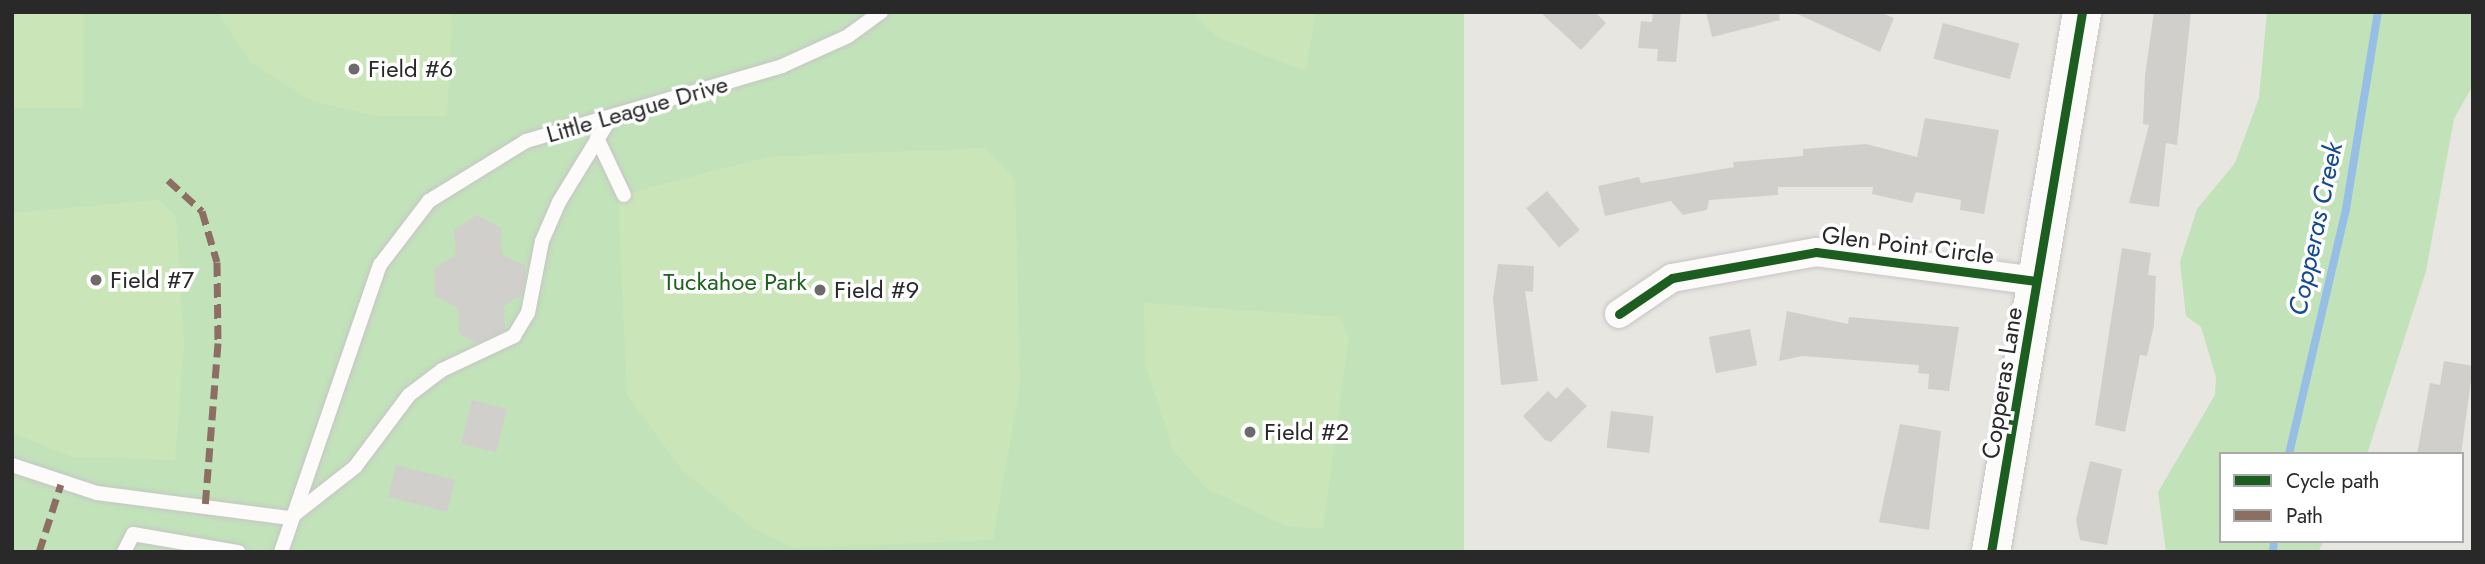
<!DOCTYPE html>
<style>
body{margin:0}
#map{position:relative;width:2485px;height:564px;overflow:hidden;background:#e8e6e0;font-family:Jost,sans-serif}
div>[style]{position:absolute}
.green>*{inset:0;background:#c2e2ba;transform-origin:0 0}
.pitch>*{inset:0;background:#cae6b8;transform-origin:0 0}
.stream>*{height:8px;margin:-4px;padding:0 4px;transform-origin:4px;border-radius:4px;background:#97bfe6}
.building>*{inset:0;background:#d1cfcb;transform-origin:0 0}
.roads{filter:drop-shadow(0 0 2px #c6c5c5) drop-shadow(0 0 2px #c6c5c5)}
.lane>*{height:14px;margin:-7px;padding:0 7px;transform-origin:7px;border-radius:7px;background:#fcfbfa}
.street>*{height:28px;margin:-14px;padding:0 14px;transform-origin:14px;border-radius:14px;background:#fcfbfa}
.secondary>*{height:38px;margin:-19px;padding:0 19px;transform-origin:19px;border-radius:19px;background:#fcfbfa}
.quiet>*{height:7px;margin-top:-3.5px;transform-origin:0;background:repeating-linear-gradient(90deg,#8d6e63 0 14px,transparent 0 21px)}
.cycleway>*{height:9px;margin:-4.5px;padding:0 4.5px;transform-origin:4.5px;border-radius:4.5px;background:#1b5e20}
.dots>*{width:19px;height:19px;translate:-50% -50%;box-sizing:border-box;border:4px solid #fff;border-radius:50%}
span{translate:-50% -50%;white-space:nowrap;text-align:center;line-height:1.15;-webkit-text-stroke:7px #fff;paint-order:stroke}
.poi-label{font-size:24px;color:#292929}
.left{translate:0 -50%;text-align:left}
.street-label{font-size:24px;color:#292929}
.park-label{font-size:24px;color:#1d631f}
.water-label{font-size:26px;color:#144993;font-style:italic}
.frame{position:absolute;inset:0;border:14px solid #292929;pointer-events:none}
.legend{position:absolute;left:2219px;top:452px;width:245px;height:91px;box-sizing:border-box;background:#fff;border:2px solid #a9a9a9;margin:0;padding:9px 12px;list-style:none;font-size:21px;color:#292929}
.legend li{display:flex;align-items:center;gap:14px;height:35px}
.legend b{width:35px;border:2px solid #a9a9a9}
</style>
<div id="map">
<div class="green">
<div style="left:12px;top:12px;width:1452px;height:540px"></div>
<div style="clip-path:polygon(2267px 12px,2473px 12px,2473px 85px,2454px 119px,2426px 271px,2367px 454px,2221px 454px,2221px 541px,2324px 541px,2318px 552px,2166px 552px,2158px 492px,2215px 395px,2216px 377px,2201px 327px,2186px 316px,2180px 262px,2197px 209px,2235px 163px,2259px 98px)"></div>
</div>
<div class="pitch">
<div style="left:12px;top:12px;width:71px;height:96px"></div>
<div style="clip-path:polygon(218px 12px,452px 12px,447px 116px,376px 116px,312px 101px,250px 62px)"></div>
<div style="clip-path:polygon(1191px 12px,1316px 12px,1306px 71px,1219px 38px)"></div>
<div style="clip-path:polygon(984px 148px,1015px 179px,1020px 385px,993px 540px,793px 548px,755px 529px,683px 471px,627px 395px,618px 196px,767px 157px)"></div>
<div style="clip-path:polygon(159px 200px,176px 217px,184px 344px,175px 460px,72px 457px,12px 433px,12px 213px)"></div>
<div style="clip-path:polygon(1144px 303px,1340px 317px,1349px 337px,1323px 529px,1286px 526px,1207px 489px,1173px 450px,1145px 364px)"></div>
</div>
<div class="stream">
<div style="left:2289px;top:454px;width:252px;rotate:-76.9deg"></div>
<div style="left:2346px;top:209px;width:200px;rotate:-80.8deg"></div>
<div style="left:2273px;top:552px;width:11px;rotate:-85deg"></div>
</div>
<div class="building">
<div style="clip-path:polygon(1540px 12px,1595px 12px,1606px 23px,1581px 50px)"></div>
<div style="clip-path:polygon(1653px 12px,1681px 12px,1676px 62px,1657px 61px,1658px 49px,1638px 48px,1641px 21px,1652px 22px)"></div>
<div style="clip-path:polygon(1706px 12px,1779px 12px,1780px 20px,1712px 37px)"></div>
<div style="clip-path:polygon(1793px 12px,1880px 12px,1894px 18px,1880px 52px)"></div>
<div style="clip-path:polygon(2154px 12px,2191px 12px,2177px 145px,2166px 143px,2159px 207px,2129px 203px,2149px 125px,2143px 124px,2145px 75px)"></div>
<div style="left:1943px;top:23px;width:79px;height:37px;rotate:15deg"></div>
<div style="clip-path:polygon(1925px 118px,1999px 130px,1984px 214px,1960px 210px,1961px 200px,1916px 192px,1912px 203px,1872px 194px,1873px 187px,1778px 187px,1778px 195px,1709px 200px,1707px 210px,1683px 215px,1671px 201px,1605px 216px,1598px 186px,1639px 177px,1641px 183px,1734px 167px,1733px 162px,1803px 156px,1803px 149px,1866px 144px,1917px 157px)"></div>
<div style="left:1547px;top:191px;width:51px;height:27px;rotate:50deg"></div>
<div style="clip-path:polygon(477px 215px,501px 228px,502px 254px,525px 266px,525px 276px,522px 295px,504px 306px,505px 330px,477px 343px,459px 334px,458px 308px,435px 296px,434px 269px,456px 255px,454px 230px)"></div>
<div style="clip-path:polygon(2122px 248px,2151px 253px,2148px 275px,2156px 276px,2154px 325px,2147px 356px,2140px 355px,2125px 432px,2095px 425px)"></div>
<div style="clip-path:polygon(1498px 264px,1534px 266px,1533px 292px,1525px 291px,1538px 381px,1501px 385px,1493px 298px)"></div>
<div style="clip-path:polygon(1787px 311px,1848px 324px,1849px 317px,1959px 327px,1949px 391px,1928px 389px,1929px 374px,1918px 373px,1919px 365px,1802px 356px,1779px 361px)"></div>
<div style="left:1750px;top:329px;width:37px;height:42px;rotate:79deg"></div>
<div style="clip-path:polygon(2444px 361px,2473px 366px,2461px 454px,2417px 454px,2430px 383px,2440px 385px)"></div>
<div style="clip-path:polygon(1567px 387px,1587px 406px,1551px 442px,1545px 440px,1523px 416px,1548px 391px,1556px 399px)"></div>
<div style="left:472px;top:400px;width:36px;height:45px;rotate:14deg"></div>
<div style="left:1611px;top:411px;width:43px;height:37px;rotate:7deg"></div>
<div style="clip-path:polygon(1900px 424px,1941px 431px,1929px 530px,1879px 522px)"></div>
<div style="clip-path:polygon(2090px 461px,2122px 469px,2107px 545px,2080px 540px,2076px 520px)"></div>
<div style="left:396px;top:465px;width:61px;height:33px;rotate:14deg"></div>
</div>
<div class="roads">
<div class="lane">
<div style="left:597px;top:138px;width:63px;rotate:64.7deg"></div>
<div style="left:12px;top:465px;width:89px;rotate:18.2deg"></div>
<div style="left:97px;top:493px;width:195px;rotate:7.4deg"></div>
<div style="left:290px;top:518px;width:83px;rotate:-38.1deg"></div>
<div style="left:355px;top:467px;width:90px;rotate:-53.1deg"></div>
<div style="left:409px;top:395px;width:41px;rotate:-37.1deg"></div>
<div style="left:442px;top:370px;width:80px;rotate:-25.3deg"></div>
<div style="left:514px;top:336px;width:27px;rotate:-59deg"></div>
<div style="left:528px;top:313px;width:73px;rotate:-79deg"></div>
<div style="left:542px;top:241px;width:43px;rotate:-66.4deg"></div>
<div style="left:559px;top:202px;width:100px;rotate:-58.5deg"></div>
<div style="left:124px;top:552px;width:20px;rotate:-63deg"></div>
<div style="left:133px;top:534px;width:107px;rotate:9.7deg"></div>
<div style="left:281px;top:552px;width:304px;rotate:-71deg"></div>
<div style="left:380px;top:265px;width:81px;rotate:-52.6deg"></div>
<div style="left:429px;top:201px;width:114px;rotate:-31.7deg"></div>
<div style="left:526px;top:141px;width:267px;rotate:-16.3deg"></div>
<div style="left:782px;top:66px;width:72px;rotate:-24.4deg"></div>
<div style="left:848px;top:36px;width:41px;rotate:-36deg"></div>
</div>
<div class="street">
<div style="left:1619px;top:314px;width:64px;rotate:-34.2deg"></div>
<div style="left:1672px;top:278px;width:146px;rotate:-10.2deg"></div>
<div style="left:1816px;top:252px;width:222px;rotate:7.5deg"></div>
</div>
<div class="secondary">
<div style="left:1991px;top:552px;width:548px;rotate:-80.43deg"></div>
</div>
</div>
<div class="quiet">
<div style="left:168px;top:180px;width:46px;rotate:42.4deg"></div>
<div style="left:202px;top:211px;width:53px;rotate:73.6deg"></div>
<div style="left:217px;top:262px;width:81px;rotate:89.3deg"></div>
<div style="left:218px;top:343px;width:166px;rotate:94.5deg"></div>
<div style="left:39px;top:552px;width:71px;rotate:-72.1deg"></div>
</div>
<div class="cycleway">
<div style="left:1619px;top:314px;width:64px;rotate:-34.2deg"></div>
<div style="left:1672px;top:278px;width:146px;rotate:-10.2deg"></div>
<div style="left:1816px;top:252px;width:222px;rotate:7.5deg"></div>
<div style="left:1991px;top:552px;width:548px;rotate:-80.43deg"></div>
</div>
<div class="dots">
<div style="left:354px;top:69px;background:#6c6b69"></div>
<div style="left:96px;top:280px;background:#6c6b69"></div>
<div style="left:820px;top:290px;background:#6c6b69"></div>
<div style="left:1250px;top:432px;background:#6c6b69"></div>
</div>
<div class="poi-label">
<span class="left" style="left:368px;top:69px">Field #6</span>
<span class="left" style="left:110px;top:280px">Field #7</span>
<span class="left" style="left:834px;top:290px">Field #9</span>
<span class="left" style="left:1264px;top:432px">Field #2</span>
</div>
<div class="street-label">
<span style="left:637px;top:109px;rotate:-16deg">Little League Drive</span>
<span style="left:1908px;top:245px;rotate:7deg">Glen Point Circle</span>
<span style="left:2002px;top:383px;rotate:-81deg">Copperas Lane</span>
</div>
<div class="park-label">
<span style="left:735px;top:282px">Tuckahoe Park</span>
</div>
<div class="water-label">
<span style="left:2316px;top:229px;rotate:-78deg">Copperas Creek</span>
</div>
<div class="frame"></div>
<ul class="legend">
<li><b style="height:9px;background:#1b5e20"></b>Cycle path</li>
<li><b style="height:9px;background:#8d6e63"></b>Path</li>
</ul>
</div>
